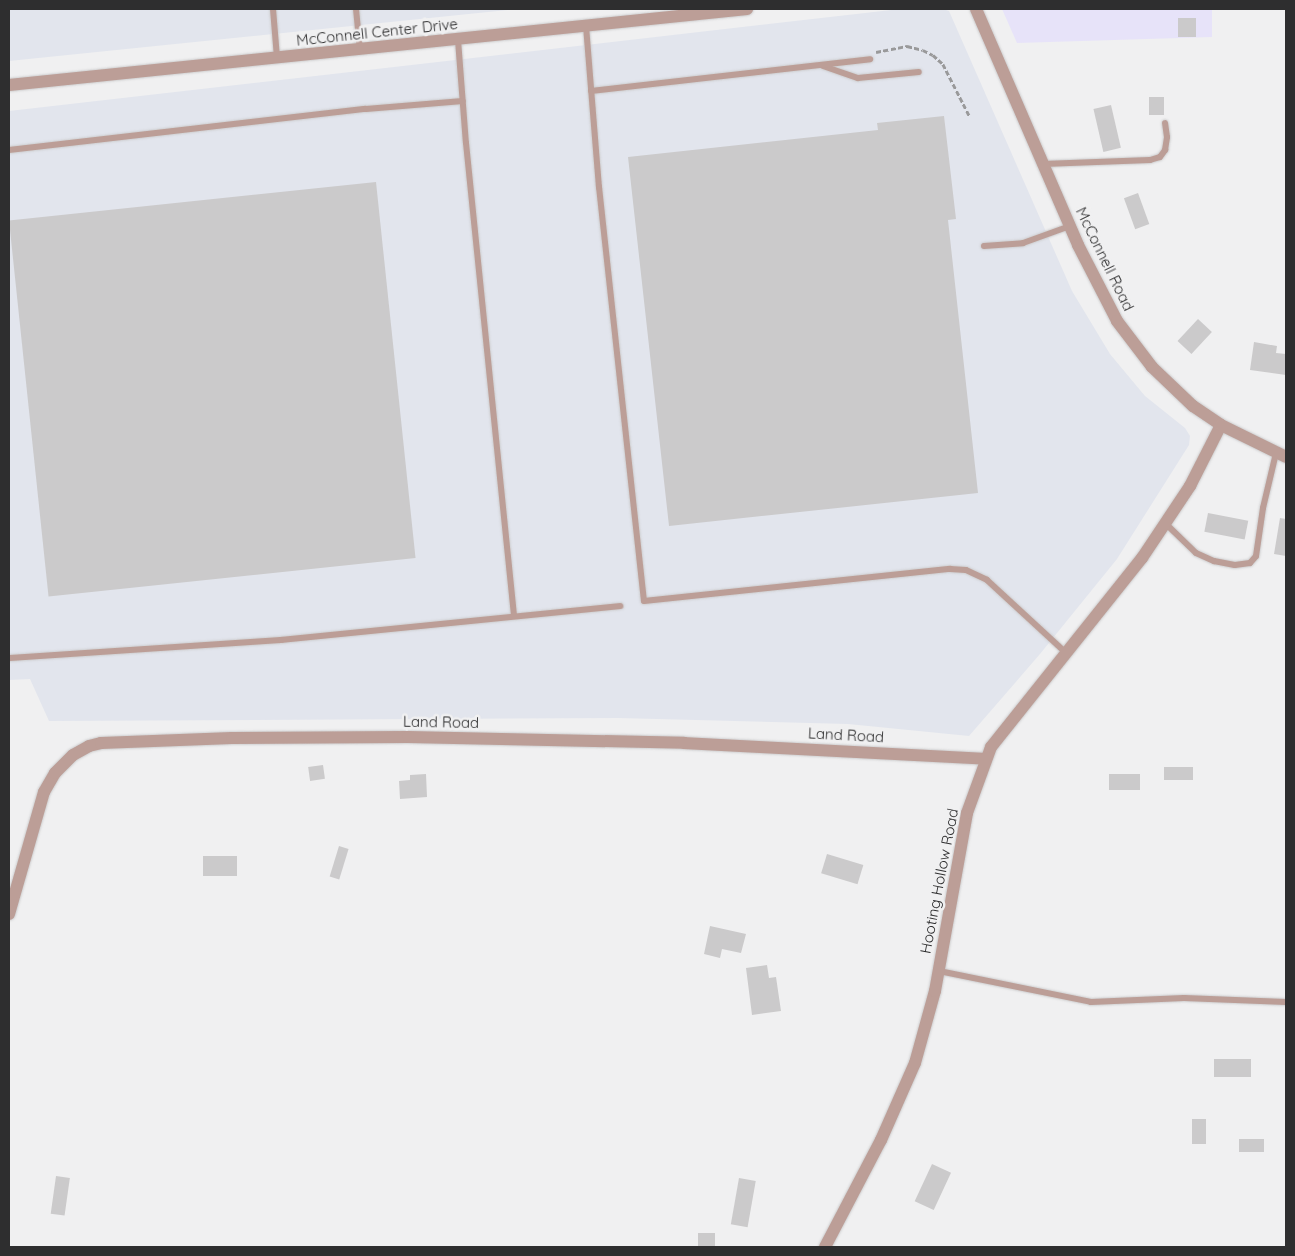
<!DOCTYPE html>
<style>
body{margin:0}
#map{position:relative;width:1295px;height:1256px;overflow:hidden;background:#f0f0f1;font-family:Quicksand,sans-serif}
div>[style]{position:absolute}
.commercial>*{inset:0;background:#e7e3f9}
.built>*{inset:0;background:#e2e5ed}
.building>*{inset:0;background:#cbcacb;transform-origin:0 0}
.path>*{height:2.5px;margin-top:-1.25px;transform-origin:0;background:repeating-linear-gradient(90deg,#99999a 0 5px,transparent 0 7.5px)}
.roads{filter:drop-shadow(0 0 1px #cdcdce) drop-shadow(0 0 1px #cdcdce)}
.service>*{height:6px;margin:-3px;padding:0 3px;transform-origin:3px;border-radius:3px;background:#bc9e97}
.minor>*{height:12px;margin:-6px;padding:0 6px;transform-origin:6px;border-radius:6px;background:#bc9e97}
.tertiary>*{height:12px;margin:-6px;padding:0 6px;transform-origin:6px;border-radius:6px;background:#bc9e97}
span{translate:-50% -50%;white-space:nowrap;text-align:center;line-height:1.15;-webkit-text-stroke:5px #f0f0f1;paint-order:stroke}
.street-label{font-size:15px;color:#2e2e2f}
.frame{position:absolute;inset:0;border:10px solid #2e2e2f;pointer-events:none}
</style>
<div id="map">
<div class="commercial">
<div style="clip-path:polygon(1002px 9px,1212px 9px,1212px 37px,1017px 43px)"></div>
</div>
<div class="built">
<div style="clip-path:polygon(9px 9px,517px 9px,9px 61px)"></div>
<div style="clip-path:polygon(900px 9px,943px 9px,949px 11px,1072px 291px,1110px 354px,1145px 396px,1185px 428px,1190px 436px,1189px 445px,1117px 559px,1040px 654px,969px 736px,848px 724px,618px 718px,49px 721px,30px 679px,9px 680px,9px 111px)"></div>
</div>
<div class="building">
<div style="left:1178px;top:18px;width:18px;height:19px"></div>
<div style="left:1149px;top:97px;width:15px;height:18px"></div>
<div style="left:1111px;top:105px;width:44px;height:18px;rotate:77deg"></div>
<div style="clip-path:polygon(944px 116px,956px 219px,948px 220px,978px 493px,669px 526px,628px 157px,878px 130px,877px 123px)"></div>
<div style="left:376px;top:182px;width:378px;height:369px;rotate:84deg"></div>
<div style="left:1138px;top:193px;width:33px;height:15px;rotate:70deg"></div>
<div style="left:1198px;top:319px;width:19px;height:30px;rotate:43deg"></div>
<div style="clip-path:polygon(1254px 342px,1277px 346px,1276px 353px,1286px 354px,1286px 375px,1250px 370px)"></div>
<div style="left:1208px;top:513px;width:41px;height:19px;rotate:11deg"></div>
<div style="clip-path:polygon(1280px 518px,1286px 519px,1286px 556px,1274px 554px)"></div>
<div style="left:323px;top:765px;width:14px;height:15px;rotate:82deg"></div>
<div style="left:1164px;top:767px;width:29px;height:13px"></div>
<div style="clip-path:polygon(426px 774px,427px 797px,400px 799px,399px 781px,410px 780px,410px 775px)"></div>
<div style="left:1109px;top:774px;width:31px;height:16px"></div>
<div style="left:339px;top:846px;width:10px;height:32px;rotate:17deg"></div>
<div style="left:827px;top:854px;width:38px;height:20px;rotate:17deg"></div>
<div style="left:203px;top:856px;width:34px;height:20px"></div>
<div style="clip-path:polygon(710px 926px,746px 934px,741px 953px,722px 949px,720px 958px,704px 954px)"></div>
<div style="clip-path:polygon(767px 965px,769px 978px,776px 977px,781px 1011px,752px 1015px,746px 968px)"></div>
<div style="left:1214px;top:1059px;width:37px;height:18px"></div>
<div style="left:1192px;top:1119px;width:14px;height:25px"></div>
<div style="left:1239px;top:1139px;width:25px;height:13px"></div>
<div style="left:932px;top:1164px;width:21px;height:41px;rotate:25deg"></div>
<div style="left:56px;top:1176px;width:14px;height:38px;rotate:8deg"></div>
<div style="left:739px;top:1178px;width:17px;height:47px;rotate:10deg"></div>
<div style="left:698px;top:1233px;width:17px;height:13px"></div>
</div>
<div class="path">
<div style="left:876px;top:52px;width:32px;rotate:-11deg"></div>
<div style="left:907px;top:46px;width:16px;rotate:14deg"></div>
<div style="left:923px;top:50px;width:11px;rotate:27deg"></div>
<div style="left:933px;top:55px;width:13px;rotate:42deg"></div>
<div style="left:943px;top:64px;width:59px;rotate:63deg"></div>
</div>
<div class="roads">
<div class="service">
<div style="left:273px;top:9px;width:49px;rotate:85.3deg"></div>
<div style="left:356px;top:9px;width:41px;rotate:84.4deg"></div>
<div style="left:586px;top:26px;width:162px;rotate:85.4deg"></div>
<div style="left:599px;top:187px;width:416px;rotate:83.8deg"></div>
<div style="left:644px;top:601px;width:308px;rotate:-6deg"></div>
<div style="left:950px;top:569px;width:16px;rotate:4deg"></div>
<div style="left:966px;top:570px;width:23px;rotate:25deg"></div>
<div style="left:987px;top:580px;width:108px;rotate:42.7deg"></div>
<div style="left:458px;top:40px;width:103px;rotate:85.6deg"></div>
<div style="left:466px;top:143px;width:475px;rotate:84.2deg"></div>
<div style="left:823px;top:66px;width:37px;rotate:19deg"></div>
<div style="left:858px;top:78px;width:61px;rotate:-5.6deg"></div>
<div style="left:591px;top:91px;width:281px;rotate:-6.5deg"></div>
<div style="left:9px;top:150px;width:359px;rotate:-6.6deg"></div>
<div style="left:366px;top:109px;width:97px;rotate:-4.7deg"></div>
<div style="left:1043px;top:164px;width:107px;rotate:-2.1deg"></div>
<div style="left:1150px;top:160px;width:10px;rotate:-17deg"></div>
<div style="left:1160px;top:157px;width:9px;rotate:-54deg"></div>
<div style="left:1165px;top:150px;width:13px;rotate:-81deg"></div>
<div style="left:1167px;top:137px;width:14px;rotate:-98deg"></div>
<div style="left:984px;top:246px;width:39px;rotate:-4deg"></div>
<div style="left:1023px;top:243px;width:50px;rotate:-19.9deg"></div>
<div style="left:1165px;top:523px;width:43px;rotate:44.1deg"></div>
<div style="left:1196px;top:553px;width:20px;rotate:24deg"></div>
<div style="left:1214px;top:561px;width:21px;rotate:11deg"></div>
<div style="left:1235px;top:565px;width:15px;rotate:-8deg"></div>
<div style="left:1250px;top:563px;width:9px;rotate:-49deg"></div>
<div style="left:1256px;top:556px;width:49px;rotate:-81.7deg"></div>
<div style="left:1263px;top:508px;width:57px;rotate:-76.7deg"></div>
<div style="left:9px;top:658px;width:273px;rotate:-3.8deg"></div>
<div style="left:281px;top:640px;width:341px;rotate:-5.7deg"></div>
<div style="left:939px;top:971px;width:155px;rotate:11.5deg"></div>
<div style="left:1091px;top:1002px;width:93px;rotate:-2.5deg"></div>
<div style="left:1184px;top:998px;width:102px;rotate:2.2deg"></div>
</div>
<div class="minor">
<div style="left:9px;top:85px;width:742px;rotate:-5.88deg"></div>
<div style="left:9px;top:914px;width:127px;rotate:-74deg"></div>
<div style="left:44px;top:792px;width:22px;rotate:-60deg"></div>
<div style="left:55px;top:773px;width:25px;rotate:-45deg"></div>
<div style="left:73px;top:755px;width:18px;rotate:-29deg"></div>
<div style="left:89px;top:746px;width:12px;rotate:-14deg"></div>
<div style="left:101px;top:743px;width:131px;rotate:-2.2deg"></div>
<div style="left:232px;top:738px;width:176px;rotate:-0.3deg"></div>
<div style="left:408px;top:737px;width:276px;rotate:1.2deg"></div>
<div style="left:684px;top:743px;width:302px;rotate:3deg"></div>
<div style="left:825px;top:1247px;width:121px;rotate:-62.4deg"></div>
<div style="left:881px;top:1140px;width:84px;rotate:-66.2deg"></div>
<div style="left:915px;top:1063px;width:75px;rotate:-74.5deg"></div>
<div style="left:935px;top:991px;width:181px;rotate:-79.8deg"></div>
<div style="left:967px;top:813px;width:70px;rotate:-70deg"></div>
<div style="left:991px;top:747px;width:242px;rotate:-51.4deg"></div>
<div style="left:1142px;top:558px;width:87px;rotate:-56.3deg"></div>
<div style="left:1190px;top:486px;width:68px;rotate:-63.1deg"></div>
</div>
<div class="tertiary">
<div style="left:976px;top:9px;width:257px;rotate:66.6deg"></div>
<div style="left:1078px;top:245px;width:85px;rotate:62.8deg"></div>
<div style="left:1117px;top:321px;width:58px;rotate:52.7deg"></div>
<div style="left:1152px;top:367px;width:57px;rotate:43.6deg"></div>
<div style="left:1193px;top:406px;width:34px;rotate:34deg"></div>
<div style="left:1221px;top:425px;width:72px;rotate:26.2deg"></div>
</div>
</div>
<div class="street-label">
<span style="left:377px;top:32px;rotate:-6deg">McConnell Center Drive</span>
<span style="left:1105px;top:259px;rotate:64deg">McConnell Road</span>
<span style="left:441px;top:722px;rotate:1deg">Land Road</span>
<span style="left:846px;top:735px;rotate:3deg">Land Road</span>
<span style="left:939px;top:881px;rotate:-79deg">Hooting Hollow Road</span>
</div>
<div class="frame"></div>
</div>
